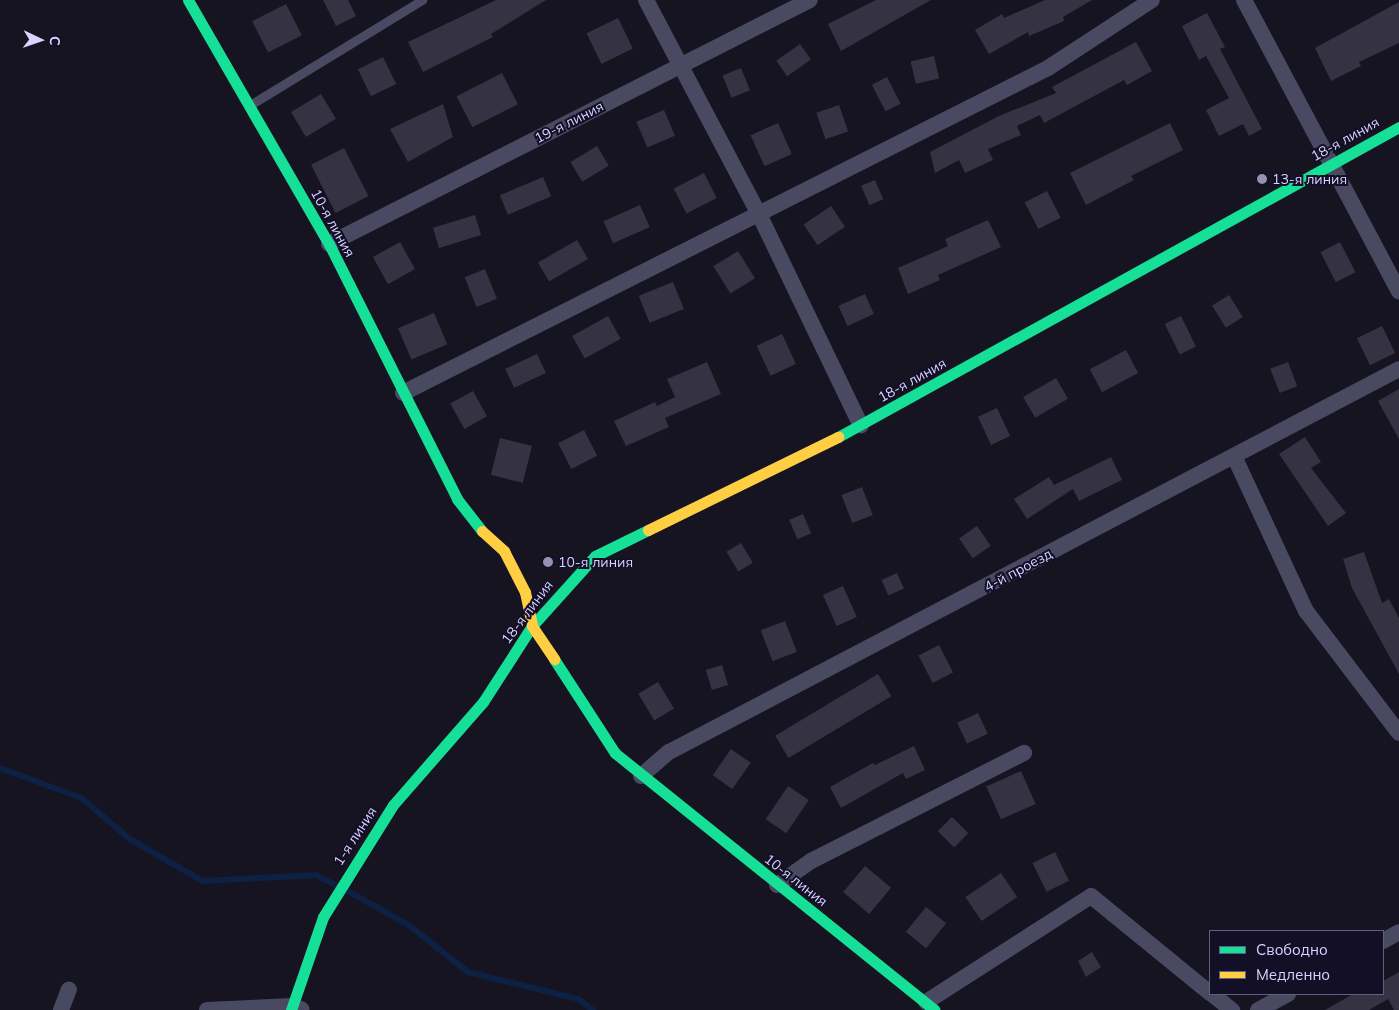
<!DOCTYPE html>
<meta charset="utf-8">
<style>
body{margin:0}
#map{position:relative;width:1399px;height:1010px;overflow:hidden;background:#161421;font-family:Mulish,sans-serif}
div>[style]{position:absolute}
.stream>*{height:5.5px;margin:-2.75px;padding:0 2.75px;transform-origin:2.75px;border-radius:2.75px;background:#0d2144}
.building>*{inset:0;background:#343243;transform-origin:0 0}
.lane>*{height:9px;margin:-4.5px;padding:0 4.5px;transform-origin:4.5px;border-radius:4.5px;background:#4a4962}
.street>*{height:16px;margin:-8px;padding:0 8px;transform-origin:8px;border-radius:8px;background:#4a4962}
.fast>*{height:11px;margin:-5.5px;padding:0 5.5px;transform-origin:5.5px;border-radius:5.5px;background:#16e098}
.slow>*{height:11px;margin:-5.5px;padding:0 5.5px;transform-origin:5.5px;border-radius:5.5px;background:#ffcf43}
.dots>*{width:14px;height:14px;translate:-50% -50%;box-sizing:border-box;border:2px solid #130f26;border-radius:50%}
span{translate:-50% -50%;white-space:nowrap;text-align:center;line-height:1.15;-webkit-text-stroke:4px #130f26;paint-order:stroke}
.street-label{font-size:14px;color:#d9d4ff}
.poi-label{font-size:14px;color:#d9d4ff}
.left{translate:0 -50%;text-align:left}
.legend{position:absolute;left:1209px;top:930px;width:175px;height:65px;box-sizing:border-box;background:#130f26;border:1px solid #625e7d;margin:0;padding:6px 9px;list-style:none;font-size:15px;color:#d9d4ff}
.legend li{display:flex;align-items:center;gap:10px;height:25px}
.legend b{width:25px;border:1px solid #625e7d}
.north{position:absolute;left:15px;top:15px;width:50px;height:50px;-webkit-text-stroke:4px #130f26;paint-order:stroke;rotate:93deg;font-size:14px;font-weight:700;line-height:20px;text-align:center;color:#d9d4ff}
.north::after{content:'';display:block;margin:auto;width:18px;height:22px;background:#d9d4ff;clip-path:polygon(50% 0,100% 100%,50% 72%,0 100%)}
</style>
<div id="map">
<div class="stream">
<div style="left:0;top:768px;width:87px;rotate:20.1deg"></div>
<div style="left:82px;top:798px;width:63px;rotate:40.5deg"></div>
<div style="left:130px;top:839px;width:84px;rotate:29.9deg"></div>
<div style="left:203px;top:881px;width:113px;rotate:-3deg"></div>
<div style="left:316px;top:875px;width:22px;rotate:27deg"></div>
<div style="left:346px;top:890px;width:72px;rotate:29.1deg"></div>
<div style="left:409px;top:925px;width:75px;rotate:38.5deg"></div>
<div style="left:468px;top:972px;width:114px;rotate:13.7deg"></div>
<div style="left:579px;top:999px;width:18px;rotate:38deg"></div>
</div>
<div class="building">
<div style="clip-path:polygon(323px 0,348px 0,356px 16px,336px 26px)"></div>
<div style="clip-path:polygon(496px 0,546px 0,491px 34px,493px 37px,423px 72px,408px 42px)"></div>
<div style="clip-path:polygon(876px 0,931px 0,841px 51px,828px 24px)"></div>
<div style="clip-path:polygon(1045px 0,1092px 0,1063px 17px,1064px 21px,1029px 36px,1028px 32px,989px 54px,975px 30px,1002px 14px,1004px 18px)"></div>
<div style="clip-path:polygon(1399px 2px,1399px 43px,1359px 62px,1361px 66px,1331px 81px,1315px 48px)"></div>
<div style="left:286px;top:4px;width:35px;height:38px;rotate:63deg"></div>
<div style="clip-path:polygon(1207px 13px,1225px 47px,1220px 49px,1262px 129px,1249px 136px,1243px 124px,1219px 136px,1206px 110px,1229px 98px,1206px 56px,1199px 60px,1182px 26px)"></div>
<div style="left:618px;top:18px;width:34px;height:35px;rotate:64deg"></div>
<div style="clip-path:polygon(1136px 42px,1152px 71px,1127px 85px,1124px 80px,1044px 123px,1040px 115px,1017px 126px,1021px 135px,988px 149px,993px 160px,965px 173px,959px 160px,935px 173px,930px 152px,999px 116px,1056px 93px,1052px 87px)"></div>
<div style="left:800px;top:44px;width:19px;height:29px;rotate:55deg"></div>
<div style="left:934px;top:56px;width:23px;height:24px;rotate:77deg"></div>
<div style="left:383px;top:57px;width:30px;height:28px;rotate:64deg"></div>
<div style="left:741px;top:68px;width:24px;height:20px;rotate:68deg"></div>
<div style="left:502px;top:73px;width:35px;height:51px;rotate:63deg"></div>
<div style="left:887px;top:77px;width:30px;height:17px;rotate:63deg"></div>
<div style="left:321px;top:94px;width:29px;height:35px;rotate:59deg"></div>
<div style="clip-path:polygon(443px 104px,453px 137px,408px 162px,390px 129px)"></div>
<div style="left:839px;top:105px;width:28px;height:24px;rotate:71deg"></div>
<div style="left:664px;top:110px;width:28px;height:30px;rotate:67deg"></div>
<div style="left:778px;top:123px;width:34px;height:30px;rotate:66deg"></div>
<div style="clip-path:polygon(1170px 123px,1183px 150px,1131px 176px,1134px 180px,1086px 205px,1070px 173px)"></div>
<div style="left:597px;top:146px;width:23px;height:31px;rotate:59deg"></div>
<div style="left:344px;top:148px;width:54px;height:37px;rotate:63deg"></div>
<div style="left:704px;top:173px;width:28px;height:34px;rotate:63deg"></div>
<div style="left:543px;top:177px;width:21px;height:47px;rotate:67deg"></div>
<div style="left:875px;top:180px;width:21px;height:15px;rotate:67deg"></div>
<div style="left:1047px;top:191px;width:30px;height:25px;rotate:63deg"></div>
<div style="left:640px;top:205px;width:24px;height:40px;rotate:66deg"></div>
<div style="left:831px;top:206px;width:25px;height:33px;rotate:56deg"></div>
<div style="left:475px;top:215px;width:21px;height:44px;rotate:73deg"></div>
<div style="clip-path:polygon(988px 220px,1001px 247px,938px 275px,940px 280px,908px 294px,898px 268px,948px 246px,945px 239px)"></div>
<div style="left:577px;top:240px;width:22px;height:45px;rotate:60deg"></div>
<div style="left:400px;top:242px;width:31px;height:31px;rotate:61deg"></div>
<div style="left:1340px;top:242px;width:34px;height:22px;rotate:63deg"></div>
<div style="left:738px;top:251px;width:32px;height:29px;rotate:58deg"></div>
<div style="left:485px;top:269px;width:32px;height:22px;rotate:68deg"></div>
<div style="left:673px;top:282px;width:29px;height:37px;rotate:68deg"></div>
<div style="left:865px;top:294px;width:22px;height:29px;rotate:66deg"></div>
<div style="left:1229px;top:295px;width:26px;height:20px;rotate:58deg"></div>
<div style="left:434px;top:313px;width:34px;height:39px;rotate:67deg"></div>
<div style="left:608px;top:316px;width:26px;height:41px;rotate:61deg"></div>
<div style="left:1181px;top:316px;width:34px;height:18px;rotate:64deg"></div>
<div style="left:1382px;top:326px;width:30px;height:28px;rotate:64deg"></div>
<div style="left:782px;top:334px;width:33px;height:28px;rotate:65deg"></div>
<div style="left:1126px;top:350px;width:26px;height:41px;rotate:62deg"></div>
<div style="left:537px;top:354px;width:21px;height:35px;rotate:65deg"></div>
<div style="clip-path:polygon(707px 362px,721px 394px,665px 418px,669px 427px,626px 446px,614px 421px,655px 402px,657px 406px,675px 397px,667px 379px)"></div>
<div style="left:1288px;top:362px;width:26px;height:19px;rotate:69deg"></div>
<div style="left:1056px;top:378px;width:24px;height:38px;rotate:60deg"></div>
<div style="clip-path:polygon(1399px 389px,1399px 439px,1378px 401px)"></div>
<div style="left:473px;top:391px;width:29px;height:26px;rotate:61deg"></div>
<div style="left:997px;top:408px;width:31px;height:21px;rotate:65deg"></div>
<div style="left:584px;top:430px;width:29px;height:29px;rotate:63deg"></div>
<div style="clip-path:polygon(1305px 437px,1321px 462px,1311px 468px,1346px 513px,1328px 526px,1279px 454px)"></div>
<div style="left:500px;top:438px;width:33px;height:38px;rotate:14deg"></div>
<div style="clip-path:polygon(1111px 457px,1122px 480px,1079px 501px,1073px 489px,1027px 519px,1014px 499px,1049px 477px,1054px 485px)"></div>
<div style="left:862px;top:487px;width:30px;height:22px;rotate:69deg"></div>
<div style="left:803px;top:514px;width:21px;height:15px;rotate:67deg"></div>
<div style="left:977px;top:526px;width:24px;height:22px;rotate:55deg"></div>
<div style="left:741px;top:543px;width:23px;height:17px;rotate:59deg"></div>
<div style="clip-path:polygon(1364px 552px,1382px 603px,1389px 599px,1399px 618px,1399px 674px,1352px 588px,1343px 559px)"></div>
<div style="left:897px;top:573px;width:17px;height:17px;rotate:66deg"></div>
<div style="left:843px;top:586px;width:34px;height:22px;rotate:66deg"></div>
<div style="left:785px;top:621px;width:33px;height:26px;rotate:69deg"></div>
<div style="left:939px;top:645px;width:31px;height:23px;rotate:63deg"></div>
<div style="left:722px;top:665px;width:21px;height:17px;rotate:73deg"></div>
<div style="left:878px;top:674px;width:26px;height:120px;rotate:59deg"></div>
<div style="left:658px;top:682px;width:31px;height:23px;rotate:59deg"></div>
<div style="left:978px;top:713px;width:23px;height:23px;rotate:65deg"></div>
<div style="clip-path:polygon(914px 746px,925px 770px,906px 779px,903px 773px,841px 808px,830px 787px,873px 763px,875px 765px)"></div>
<div style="left:731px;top:749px;width:24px;height:32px;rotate:35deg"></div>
<div style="left:1021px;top:771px;width:36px;height:38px;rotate:66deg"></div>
<div style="left:788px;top:786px;width:25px;height:40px;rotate:34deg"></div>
<div style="left:952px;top:817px;width:23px;height:20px;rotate:45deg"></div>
<div style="left:1055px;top:852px;width:32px;height:25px;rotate:64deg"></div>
<div style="left:865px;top:866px;width:34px;height:34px;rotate:40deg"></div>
<div style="left:1001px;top:873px;width:29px;height:43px;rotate:56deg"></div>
<div style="left:926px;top:907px;width:26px;height:32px;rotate:39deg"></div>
<div style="clip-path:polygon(1092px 952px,1101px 967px,1086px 977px,1078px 961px)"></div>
<div style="clip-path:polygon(1399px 972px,1399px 1010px,1394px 1010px,1388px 999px,1369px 1010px,1325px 1010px,1353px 994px,1383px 994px,1383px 981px)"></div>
</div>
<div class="lane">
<div style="left:250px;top:105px;width:202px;rotate:-31.4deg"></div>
</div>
<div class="street">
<div style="left:646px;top:0;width:240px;rotate:62.2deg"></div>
<div style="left:758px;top:212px;width:237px;rotate:64.3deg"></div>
<div style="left:1244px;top:0;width:330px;rotate:62deg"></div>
<div style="left:329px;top:244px;width:539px;rotate:-26.9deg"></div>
<div style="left:403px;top:393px;width:722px;rotate:-26.74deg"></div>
<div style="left:1048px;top:68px;width:124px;rotate:-33.2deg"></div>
<div style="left:1234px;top:456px;width:171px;rotate:65.1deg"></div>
<div style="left:1306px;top:611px;width:153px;rotate:52.7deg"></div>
<div style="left:641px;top:776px;width:37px;rotate:-41deg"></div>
<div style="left:669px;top:752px;width:824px;rotate:-27.68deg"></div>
<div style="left:777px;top:885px;width:42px;rotate:-35.2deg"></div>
<div style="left:811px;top:861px;width:239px;rotate:-26.9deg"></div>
<div style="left:1383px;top:941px;width:18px;rotate:-29deg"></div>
<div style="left:1212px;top:994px;width:26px;rotate:39deg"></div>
<div style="left:926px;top:1002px;width:196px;rotate:-32.7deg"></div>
<div style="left:1091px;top:896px;width:154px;rotate:39.2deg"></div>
<div style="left:61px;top:1010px;width:22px;rotate:-69deg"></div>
<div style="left:207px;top:1010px;width:86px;rotate:-2.7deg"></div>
<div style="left:293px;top:1006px;width:9px;rotate:21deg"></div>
<div style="left:1258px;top:1010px;width:34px;rotate:-28deg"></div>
</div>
<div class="fast">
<div style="left:188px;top:0;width:282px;rotate:60deg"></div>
<div style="left:329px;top:244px;width:285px;rotate:63.3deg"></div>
<div style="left:457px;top:499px;width:41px;rotate:52deg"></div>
<div style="left:838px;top:437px;width:641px;rotate:-28.92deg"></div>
<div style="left:554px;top:659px;width:112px;rotate:57deg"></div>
<div style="left:615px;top:753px;width:410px;rotate:38.8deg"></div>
<div style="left:291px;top:1010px;width:98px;rotate:-71deg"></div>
<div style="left:323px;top:917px;width:132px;rotate:-58deg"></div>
<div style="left:393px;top:805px;width:137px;rotate:-48.9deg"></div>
<div style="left:483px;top:702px;width:90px;rotate:-57.2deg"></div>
<div style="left:532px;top:626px;width:94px;rotate:-48deg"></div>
<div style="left:595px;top:556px;width:59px;rotate:-26.1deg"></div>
</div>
<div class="slow">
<div style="left:648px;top:530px;width:212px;rotate:-26.1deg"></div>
<div style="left:482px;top:531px;width:30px;rotate:42deg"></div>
<div style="left:504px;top:551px;width:46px;rotate:62.9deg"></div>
<div style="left:525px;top:592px;width:35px;rotate:78deg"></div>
<div style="left:532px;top:626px;width:40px;rotate:56deg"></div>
</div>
<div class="dots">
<div style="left:1262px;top:179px;background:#9591b1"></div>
<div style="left:548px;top:562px;background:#9591b1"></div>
</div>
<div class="street-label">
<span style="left:569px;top:122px;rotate:-27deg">19-я линия</span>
<span style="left:1345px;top:139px;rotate:-29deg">18-я линия</span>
<span style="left:333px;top:223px;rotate:61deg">10-я линия</span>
<span style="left:912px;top:380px;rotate:-29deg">18-я линия</span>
<span style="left:1018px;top:570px;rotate:-28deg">4-й проезд</span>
<span style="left:527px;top:612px;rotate:-53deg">18-я линия</span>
<span style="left:355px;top:836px;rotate:-57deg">1-я линия</span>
<span style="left:796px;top:880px;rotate:38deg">10-я линия</span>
</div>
<div class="poi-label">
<span class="left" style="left:1272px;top:179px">13-я линия</span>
<span class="left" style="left:558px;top:562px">10-я линия</span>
</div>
<ul class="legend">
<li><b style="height:6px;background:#16e098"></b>Свободно</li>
<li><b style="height:6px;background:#ffcf43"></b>Медленно</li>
</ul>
<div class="north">С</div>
</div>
